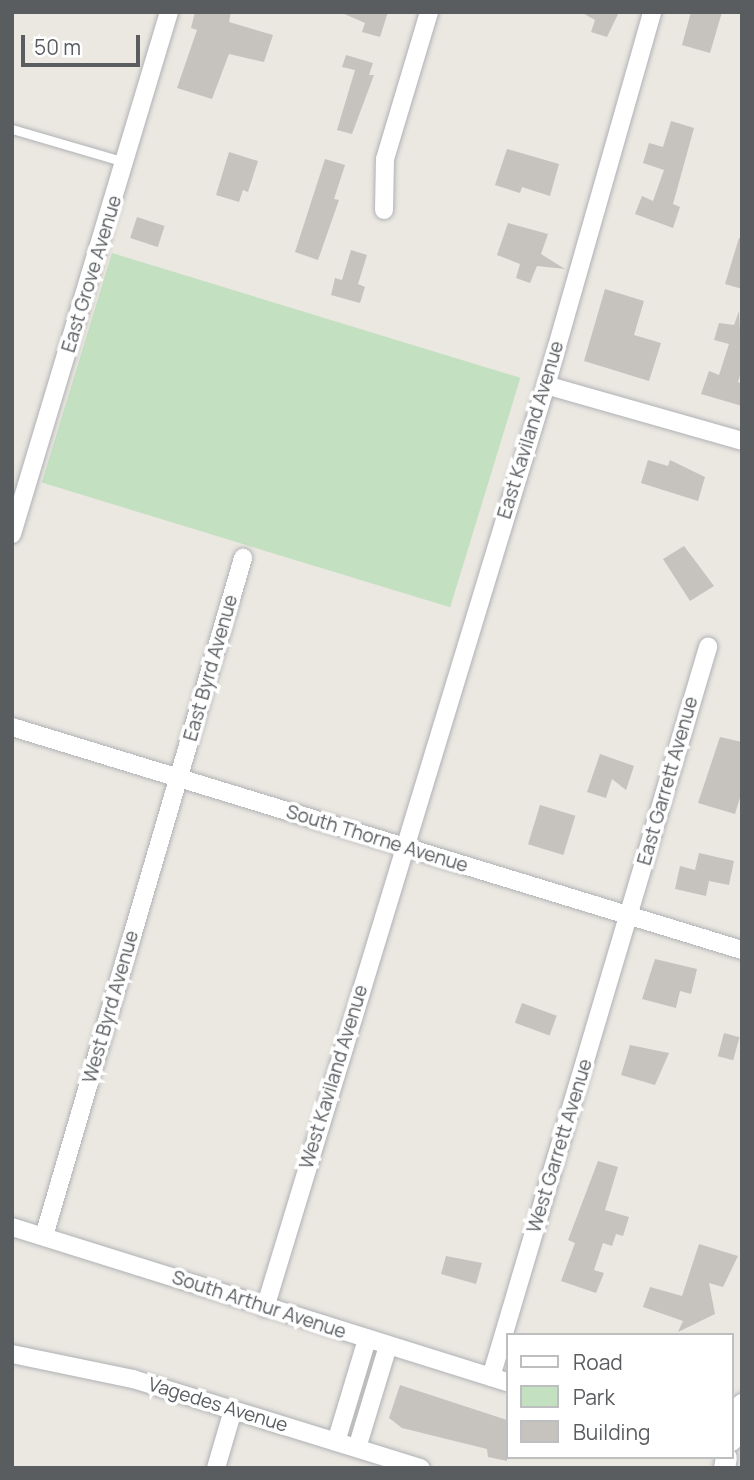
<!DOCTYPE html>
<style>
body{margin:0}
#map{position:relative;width:754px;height:1480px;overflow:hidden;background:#ebe7e1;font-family:Manrope,sans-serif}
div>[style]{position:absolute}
.green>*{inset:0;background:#c3e0c0;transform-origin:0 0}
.building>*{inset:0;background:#c6c2be;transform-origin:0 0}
.roads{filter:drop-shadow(0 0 2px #aeb2b5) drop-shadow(0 0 2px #aeb2b5)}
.service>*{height:9px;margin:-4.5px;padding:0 4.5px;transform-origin:4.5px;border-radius:4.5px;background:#fff}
.minor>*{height:18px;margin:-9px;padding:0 9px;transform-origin:9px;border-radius:9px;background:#fff}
.tertiary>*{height:21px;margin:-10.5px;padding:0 10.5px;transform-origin:10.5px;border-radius:10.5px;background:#fff}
span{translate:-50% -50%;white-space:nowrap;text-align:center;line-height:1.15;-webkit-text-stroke:7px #fff;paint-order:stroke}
.street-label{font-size:19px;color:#595d60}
.frame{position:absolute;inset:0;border:14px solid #595d60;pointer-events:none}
.legend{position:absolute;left:506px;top:1333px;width:228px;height:126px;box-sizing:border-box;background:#fff;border:2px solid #bdbebf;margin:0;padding:9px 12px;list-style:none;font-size:21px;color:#595d60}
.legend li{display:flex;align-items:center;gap:14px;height:35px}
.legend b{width:35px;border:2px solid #bdbebf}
.scale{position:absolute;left:21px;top:35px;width:119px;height:32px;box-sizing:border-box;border:4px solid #595d60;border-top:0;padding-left:9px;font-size:21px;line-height:24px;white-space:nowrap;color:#595d60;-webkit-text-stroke:5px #fff;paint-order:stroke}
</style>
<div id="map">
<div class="green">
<div style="left:112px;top:253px;width:427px;height:240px;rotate:17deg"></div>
</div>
<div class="building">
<div style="clip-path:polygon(195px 12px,231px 12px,229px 22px,273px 35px,264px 62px,229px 54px,212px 99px,177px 88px,197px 30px,191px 28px)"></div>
<div style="clip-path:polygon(340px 12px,388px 12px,380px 37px,362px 32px,365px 23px)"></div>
<div style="clip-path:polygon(581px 12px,619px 12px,607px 37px,591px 32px,595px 20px)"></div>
<div style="clip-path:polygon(691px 12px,722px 12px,710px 53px,682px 45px)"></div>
<div style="clip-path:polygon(346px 55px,373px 63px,369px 75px,374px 75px,352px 134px,337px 130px,355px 70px,342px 67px)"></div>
<div style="clip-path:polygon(671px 121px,694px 128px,673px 204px,680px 207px,673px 228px,635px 214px,642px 196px,653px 201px,664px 170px,643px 163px,649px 143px,663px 147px)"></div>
<div style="clip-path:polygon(507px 149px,559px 164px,550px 196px,522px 187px,520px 193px,495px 185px)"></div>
<div style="clip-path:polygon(229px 152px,258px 161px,248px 192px,243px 190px,239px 202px,216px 195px)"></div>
<div style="clip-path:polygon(325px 159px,345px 165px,334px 199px,339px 200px,318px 260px,295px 252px)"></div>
<div style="left:137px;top:217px;width:29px;height:22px;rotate:18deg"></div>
<div style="clip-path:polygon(508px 223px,548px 234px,541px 254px,565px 269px,537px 266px,530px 283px,516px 278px,520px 264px,497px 255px)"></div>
<div style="clip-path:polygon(739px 238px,742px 238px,742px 289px,725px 284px)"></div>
<div style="clip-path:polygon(351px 250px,367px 255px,358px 284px,365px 287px,360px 303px,331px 295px,335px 278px,342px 280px)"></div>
<div style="clip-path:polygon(605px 289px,644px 301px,634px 335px,661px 343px,649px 381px,584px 361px)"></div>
<div style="clip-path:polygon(739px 311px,742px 369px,738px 382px,742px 384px,742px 406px,701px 394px,709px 371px,719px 375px,729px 344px,714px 340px,719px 323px,734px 325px)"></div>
<div style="clip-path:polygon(648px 460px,668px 466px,670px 460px,705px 477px,698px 501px,641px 483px)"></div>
<div style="clip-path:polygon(684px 546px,714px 586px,690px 601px,663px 559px)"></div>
<div style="clip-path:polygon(720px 737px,742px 742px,742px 791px,735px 814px,698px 803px)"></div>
<div style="clip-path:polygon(600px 754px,634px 766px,626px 790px,612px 779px,606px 798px,587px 792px)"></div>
<div style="left:540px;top:805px;width:37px;height:41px;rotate:17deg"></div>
<div style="clip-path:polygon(699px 853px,734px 861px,729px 885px,709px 881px,706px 896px,675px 889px,680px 866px,695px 870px)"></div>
<div style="clip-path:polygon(655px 959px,697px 969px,691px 994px,680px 991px,676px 1008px,642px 999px)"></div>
<div style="left:522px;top:1003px;width:37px;height:21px;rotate:20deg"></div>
<div style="left:724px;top:1033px;width:16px;height:24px;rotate:15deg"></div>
<div style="clip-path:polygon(630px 1045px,669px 1053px,655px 1085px,621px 1075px)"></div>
<div style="clip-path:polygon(598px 1161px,618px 1167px,605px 1210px,629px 1217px,623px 1236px,616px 1234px,612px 1246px,603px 1243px,594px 1270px,604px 1273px,596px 1293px,561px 1281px,575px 1243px,568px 1240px)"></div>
<div style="clip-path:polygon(699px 1244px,738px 1256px,723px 1287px,709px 1283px,715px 1314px,678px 1332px,683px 1321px,643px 1307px,650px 1287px,682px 1296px)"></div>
<div style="clip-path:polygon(446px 1256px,482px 1263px,476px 1284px,441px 1274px)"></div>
<div style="clip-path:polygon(400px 1385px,507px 1420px,507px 1461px,488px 1457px,487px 1449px,402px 1428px,389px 1418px)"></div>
</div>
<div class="roads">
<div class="service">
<div style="left:12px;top:129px;width:118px;rotate:16.3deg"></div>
</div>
<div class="minor">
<div style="left:384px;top:210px;width:51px;rotate:-88.9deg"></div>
<div style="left:385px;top:159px;width:153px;rotate:-73.3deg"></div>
<div style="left:546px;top:385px;width:204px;rotate:15.9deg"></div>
<div style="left:12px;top:534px;width:545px;rotate:-73.26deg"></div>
<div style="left:12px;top:727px;width:763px;rotate:16.99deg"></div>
<div style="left:12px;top:1227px;width:519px;rotate:17.39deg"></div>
<div style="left:44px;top:1236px;width:707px;rotate:-73.64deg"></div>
<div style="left:265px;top:1308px;width:965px;rotate:-73.07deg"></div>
<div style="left:546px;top:385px;width:388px;rotate:-74.1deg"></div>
<div style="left:12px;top:1354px;width:124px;rotate:11.7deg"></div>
<div style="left:133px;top:1379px;width:301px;rotate:17.2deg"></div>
<div style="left:491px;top:1377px;width:762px;rotate:-73.44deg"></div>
<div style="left:336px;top:1442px;width:108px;rotate:-73.2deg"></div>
<div style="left:357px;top:1448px;width:107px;rotate:-73.1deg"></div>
<div style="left:216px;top:1468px;width:60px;rotate:-73.7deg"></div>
</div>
<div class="tertiary">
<div style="left:731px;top:1440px;width:38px;rotate:-73deg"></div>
<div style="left:724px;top:1468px;width:11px;rotate:-80deg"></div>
</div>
</div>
<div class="street-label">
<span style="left:92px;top:274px;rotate:-73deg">East Grove Avenue</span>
<span style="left:531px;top:430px;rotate:-73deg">East Kaviland Avenue</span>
<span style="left:211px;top:668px;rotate:-74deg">East Byrd Avenue</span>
<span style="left:668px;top:781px;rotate:-74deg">East Garrett Avenue</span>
<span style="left:377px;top:839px;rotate:17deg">South Thorne Avenue</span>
<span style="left:111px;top:1007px;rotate:-74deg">West Byrd Avenue</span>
<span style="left:334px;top:1077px;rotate:-73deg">West Kaviland Avenue</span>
<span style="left:560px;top:1146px;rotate:-73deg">West Garrett Avenue</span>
<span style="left:259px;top:1305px;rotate:18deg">South Arthur Avenue</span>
<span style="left:218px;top:1405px;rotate:17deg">Vagedes Avenue</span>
</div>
<div class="frame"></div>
<ul class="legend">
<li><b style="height:9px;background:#fff"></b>Road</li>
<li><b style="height:19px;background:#c3e0c0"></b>Park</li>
<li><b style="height:19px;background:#c6c2be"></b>Building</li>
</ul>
<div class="scale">50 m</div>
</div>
